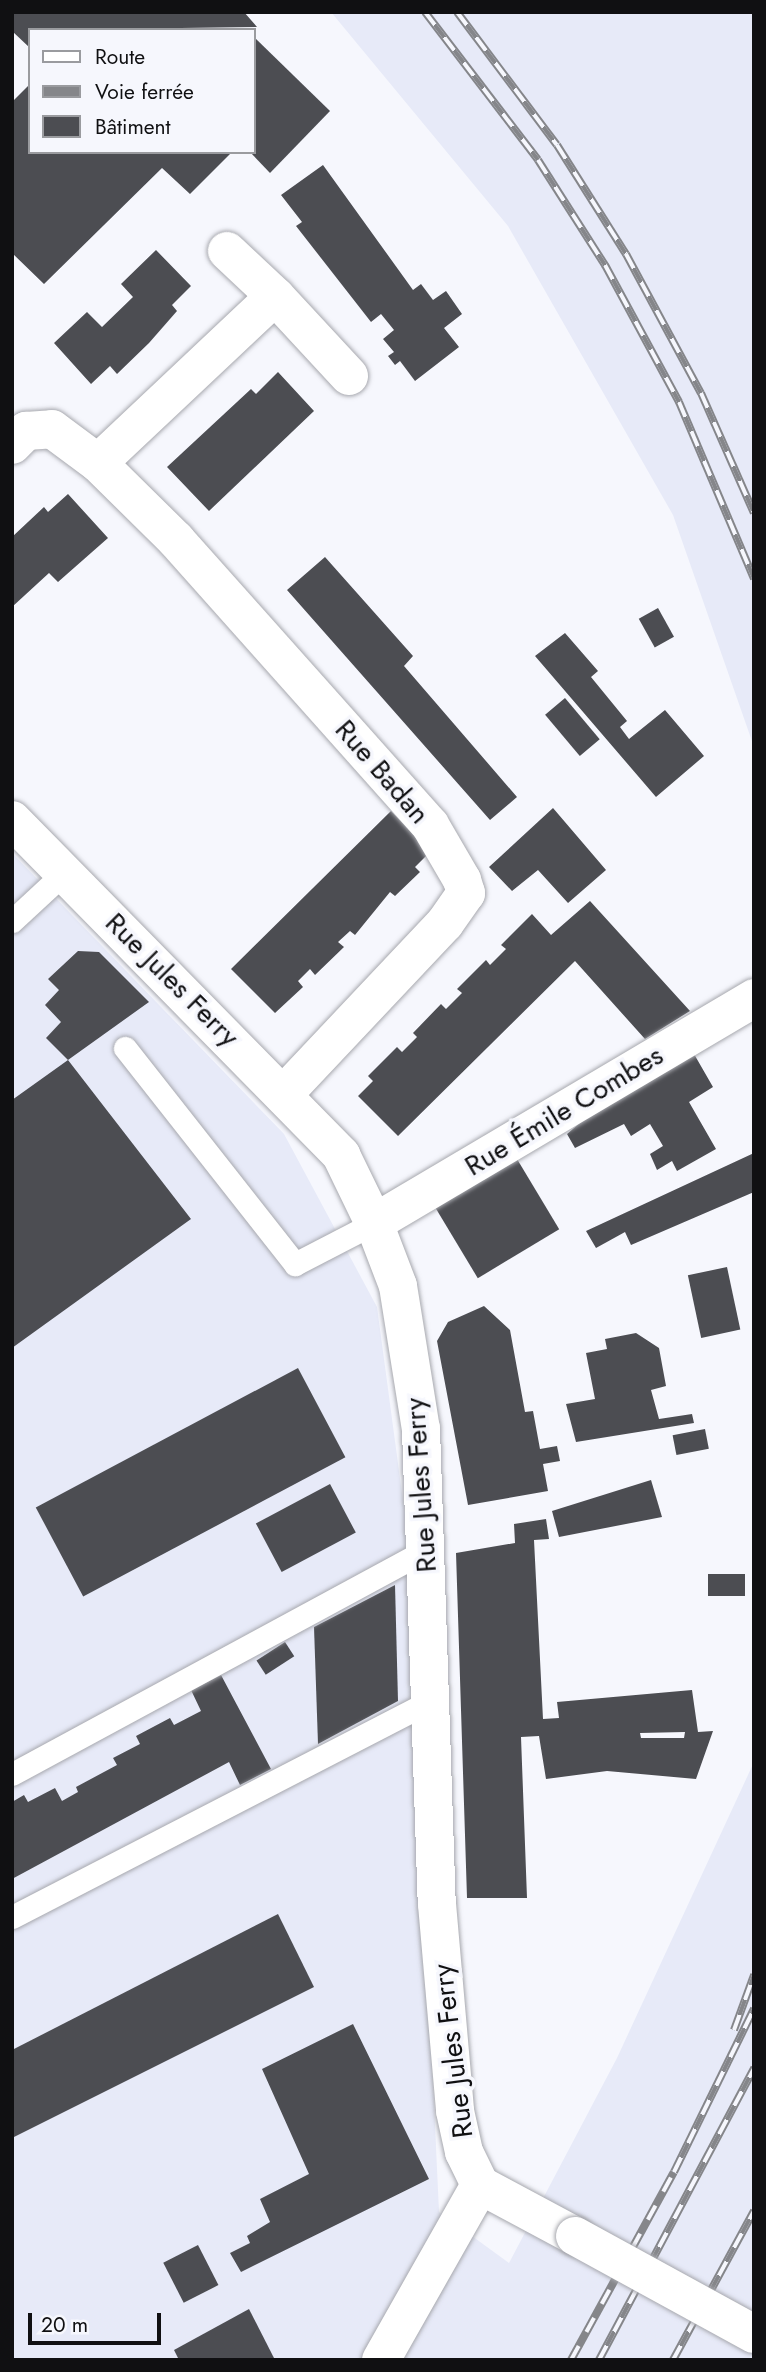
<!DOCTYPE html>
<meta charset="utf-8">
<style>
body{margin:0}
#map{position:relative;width:766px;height:2372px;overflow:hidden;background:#f6f7fd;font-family:Jost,sans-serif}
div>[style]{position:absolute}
.built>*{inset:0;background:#e7eaf8}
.building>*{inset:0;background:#4c4d52;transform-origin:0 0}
.roads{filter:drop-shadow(0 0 2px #a7a8ae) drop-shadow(0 0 2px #a7a8ae)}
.lane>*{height:23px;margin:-11.5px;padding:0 11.5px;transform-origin:11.5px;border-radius:11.5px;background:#fff}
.street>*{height:38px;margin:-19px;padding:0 19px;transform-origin:19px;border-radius:19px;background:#fff}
.rail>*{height:8px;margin-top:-4px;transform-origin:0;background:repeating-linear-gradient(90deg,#f6f7fd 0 16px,#85868a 0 32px);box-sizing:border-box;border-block:2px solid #85868a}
.bridges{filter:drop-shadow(0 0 2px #a7a8ae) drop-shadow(0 0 2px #a7a8ae)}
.street-bridge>*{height:38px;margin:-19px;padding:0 19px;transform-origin:19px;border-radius:19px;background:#fff}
span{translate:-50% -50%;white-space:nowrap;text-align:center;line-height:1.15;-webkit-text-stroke:7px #f6f7fd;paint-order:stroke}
.street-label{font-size:28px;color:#101012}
.frame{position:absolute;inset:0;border:14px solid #101012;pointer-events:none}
.legend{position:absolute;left:28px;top:28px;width:228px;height:126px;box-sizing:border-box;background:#f6f7fd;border:2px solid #9a9b9f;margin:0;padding:9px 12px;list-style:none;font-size:21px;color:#101012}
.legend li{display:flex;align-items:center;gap:14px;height:35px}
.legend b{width:35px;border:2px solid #9a9b9f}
.scale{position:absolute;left:28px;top:2313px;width:133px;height:32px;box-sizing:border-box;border:4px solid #101012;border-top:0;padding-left:9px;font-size:21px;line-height:24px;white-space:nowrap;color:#101012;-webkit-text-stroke:5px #f6f7fd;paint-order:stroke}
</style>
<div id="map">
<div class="built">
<div style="clip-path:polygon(331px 12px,754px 12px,754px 747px,673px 515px,508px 226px)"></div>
<div style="clip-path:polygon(12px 853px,284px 1134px,377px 1307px,408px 1538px,439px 2212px,509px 2263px,617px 2058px,754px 1762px,754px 2360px,12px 2360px)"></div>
</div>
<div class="building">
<div style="clip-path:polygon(12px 12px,244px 12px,257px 27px,30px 30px,30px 48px,12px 31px)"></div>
<div style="clip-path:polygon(254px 37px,330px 111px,270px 173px,250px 152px)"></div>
<div style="clip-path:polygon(30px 84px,30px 152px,232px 152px,190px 194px,162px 168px,44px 284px,12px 253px,12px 102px)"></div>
<div style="clip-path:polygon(323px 165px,413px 290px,421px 284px,433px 300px,446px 291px,462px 314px,444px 328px,459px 347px,415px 381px,400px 361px,395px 365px,388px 356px,394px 352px,383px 339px,394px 330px,381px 314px,371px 322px,296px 226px,302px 222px,281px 195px)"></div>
<div style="clip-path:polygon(156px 250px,191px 286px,172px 305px,177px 311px,149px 343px,117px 374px,110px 366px,91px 384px,54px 343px,87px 312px,102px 327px,133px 297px,121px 284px)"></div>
<div style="clip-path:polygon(278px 372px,314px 411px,209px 511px,167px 467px,251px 389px,256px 394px)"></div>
<div style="clip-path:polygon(68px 494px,108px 538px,58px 582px,49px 573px,12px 607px,12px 537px,44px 507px,48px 512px)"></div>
<div style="clip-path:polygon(325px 557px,413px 656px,404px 666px,517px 797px,490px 820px,287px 590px)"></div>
<div style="left:658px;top:608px;width:33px;height:22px;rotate:61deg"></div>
<div style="clip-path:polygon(565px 633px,598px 671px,591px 677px,627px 721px,620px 727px,629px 739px,665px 710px,704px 756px,656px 797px,535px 656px)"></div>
<div style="left:565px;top:698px;width:54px;height:26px;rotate:50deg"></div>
<div style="clip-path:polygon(553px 808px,606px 870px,568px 903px,538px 870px,512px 891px,489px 867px)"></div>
<div style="clip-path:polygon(391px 811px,430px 852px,415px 867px,420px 872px,395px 896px,390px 892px,355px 935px,350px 931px,338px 942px,344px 947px,315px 975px,310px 969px,298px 981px,303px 987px,275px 1013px,231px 969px)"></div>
<div style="clip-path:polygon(590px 901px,690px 1011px,645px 1039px,575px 961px,398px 1136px,358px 1096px,373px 1081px,368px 1076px,397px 1047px,402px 1052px,417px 1037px,413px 1033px,441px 1004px,446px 1009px,462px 993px,457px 989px,486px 960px,490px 965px,506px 949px,501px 945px,532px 914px,551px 935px)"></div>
<div style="clip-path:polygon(78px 951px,99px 952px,149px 1002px,68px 1060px,191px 1219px,12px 1348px,12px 1100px,68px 1060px,46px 1038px,61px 1022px,45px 1005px,59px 990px,48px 979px)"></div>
<div style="clip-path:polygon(694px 1054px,713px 1087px,689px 1102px,716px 1149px,677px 1171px,672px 1161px,657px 1170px,650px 1154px,663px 1146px,650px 1124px,631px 1136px,624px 1124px,575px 1148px,567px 1134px,581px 1122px)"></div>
<div style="clip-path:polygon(754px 1153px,754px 1192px,631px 1245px,625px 1232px,596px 1248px,586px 1231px)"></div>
<div style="left:517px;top:1159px;width:82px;height:95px;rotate:59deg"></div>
<div style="left:727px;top:1267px;width:64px;height:40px;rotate:78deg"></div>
<div style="clip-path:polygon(484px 1306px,510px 1330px,525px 1412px,533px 1411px,540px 1449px,557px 1446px,560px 1461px,543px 1464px,548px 1491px,468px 1505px,437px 1341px,448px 1322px)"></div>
<div style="clip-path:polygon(636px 1333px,659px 1348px,666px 1386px,651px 1390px,659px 1419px,692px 1414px,694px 1423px,576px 1442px,566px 1404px,595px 1399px,586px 1353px,607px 1349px,605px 1339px)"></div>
<div style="left:298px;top:1368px;width:101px;height:297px;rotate:62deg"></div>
<div style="left:705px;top:1429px;width:20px;height:33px;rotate:79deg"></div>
<div style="clip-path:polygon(651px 1480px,662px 1517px,559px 1537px,552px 1511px)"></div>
<div style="left:330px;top:1484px;width:55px;height:84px;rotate:62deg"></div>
<div style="clip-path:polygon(evenodd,546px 1519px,549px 1539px,534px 1540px,543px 1719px,559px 1718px,557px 1702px,692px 1690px,698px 1732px,713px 1731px,696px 1779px,607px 1771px,546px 1779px,539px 1736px,521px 1737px,527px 1898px,467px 1898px,456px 1553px,515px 1543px,514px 1524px,546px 1519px,685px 1732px,684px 1738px,641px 1738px,640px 1733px,685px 1732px)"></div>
<div style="left:745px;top:1574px;width:22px;height:37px;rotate:90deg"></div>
<div style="clip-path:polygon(395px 1585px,398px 1701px,318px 1744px,314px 1627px)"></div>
<div style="left:285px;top:1642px;width:17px;height:34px;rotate:57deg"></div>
<div style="clip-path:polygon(221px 1675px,271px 1769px,240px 1785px,229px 1762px,12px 1879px,12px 1802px,24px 1795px,28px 1802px,55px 1788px,62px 1801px,78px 1792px,76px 1787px,117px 1765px,113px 1758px,140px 1744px,136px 1736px,170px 1718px,174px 1725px,201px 1711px,191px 1690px)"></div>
<div style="clip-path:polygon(278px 1914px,314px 1987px,12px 2138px,12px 2050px)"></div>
<div style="clip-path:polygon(353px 2024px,429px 2179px,241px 2272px,230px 2253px,250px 2243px,247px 2236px,270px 2222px,260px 2199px,309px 2174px,262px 2069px)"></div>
<div style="left:198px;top:2245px;width:45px;height:39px;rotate:63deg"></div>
<div style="clip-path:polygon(249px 2309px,275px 2360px,179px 2360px,174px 2350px)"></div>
</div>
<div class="roads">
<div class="lane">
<div style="left:12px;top:921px;width:72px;rotate:-42.8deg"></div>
<div style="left:125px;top:1048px;width:275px;rotate:51.8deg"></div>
<div style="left:295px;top:1264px;width:89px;rotate:-27.4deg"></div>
<div style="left:12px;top:1774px;width:471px;rotate:-28.4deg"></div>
<div style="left:12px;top:1917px;width:469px;rotate:-27.3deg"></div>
</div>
<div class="street">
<div style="left:227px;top:251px;width:66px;rotate:43.2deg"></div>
<div style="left:12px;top:445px;width:20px;rotate:-45deg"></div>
<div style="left:26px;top:431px;width:26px;rotate:-4deg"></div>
<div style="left:52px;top:429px;width:57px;rotate:36.5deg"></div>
<div style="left:98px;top:463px;width:110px;rotate:44.6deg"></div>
<div style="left:176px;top:540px;width:382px;rotate:48.3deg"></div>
<div style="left:430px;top:825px;width:64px;rotate:59.8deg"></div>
<div style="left:462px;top:880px;width:14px;rotate:73deg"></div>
<div style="left:466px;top:893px;width:37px;rotate:125deg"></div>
<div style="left:445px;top:923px;width:235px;rotate:133.3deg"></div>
<div style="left:98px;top:463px;width:243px;rotate:-43.3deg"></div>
<div style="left:275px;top:296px;width:109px;rotate:47.2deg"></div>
<div style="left:12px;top:820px;width:470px;rotate:45.5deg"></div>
<div style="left:341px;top:1155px;width:76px;rotate:64.1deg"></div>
<div style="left:374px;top:1223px;width:67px;rotate:69.1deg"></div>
<div style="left:398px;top:1286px;width:145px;rotate:80.9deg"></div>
<div style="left:421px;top:1429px;width:475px;rotate:88.1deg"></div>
<div style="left:437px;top:1904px;width:208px;rotate:85deg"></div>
<div style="left:455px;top:2111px;width:42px;rotate:77.6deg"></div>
<div style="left:464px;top:2152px;width:37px;rotate:64deg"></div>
<div style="left:480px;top:2185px;width:108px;rotate:28.2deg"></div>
<div style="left:374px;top:1223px;width:442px;rotate:-30.6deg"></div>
<div style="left:381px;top:2360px;width:201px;rotate:-60.5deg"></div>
</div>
</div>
<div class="rail">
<div style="left:425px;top:12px;width:186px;rotate:52.6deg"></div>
<div style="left:538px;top:160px;width:125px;rotate:57.5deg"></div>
<div style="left:605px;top:265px;width:156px;rotate:61.6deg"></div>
<div style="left:679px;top:402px;width:192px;rotate:67deg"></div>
<div style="left:457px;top:12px;width:166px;rotate:53.1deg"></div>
<div style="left:557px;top:145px;width:129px;rotate:57.7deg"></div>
<div style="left:626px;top:254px;width:158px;rotate:61.7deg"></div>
<div style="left:701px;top:393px;width:131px;rotate:66.2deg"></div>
<div style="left:734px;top:2030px;width:59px;rotate:-70deg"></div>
<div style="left:571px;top:2360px;width:214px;rotate:-61.3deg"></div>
<div style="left:674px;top:2172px;width:182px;rotate:-63.9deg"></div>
<div style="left:599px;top:2360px;width:331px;rotate:-62deg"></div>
<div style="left:673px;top:2360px;width:170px;rotate:-61.5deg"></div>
</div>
<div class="bridges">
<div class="street-bridge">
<div style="left:575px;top:2236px;width:204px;rotate:28.7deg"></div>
</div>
</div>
<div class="street-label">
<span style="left:382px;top:772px;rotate:49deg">Rue Badan</span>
<span style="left:172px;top:980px;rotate:45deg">Rue Jules Ferry</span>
<span style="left:564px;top:1111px;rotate:-31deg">Rue Émile Combes</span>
<span style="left:421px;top:1485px;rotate:-94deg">Rue Jules Ferry</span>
<span style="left:453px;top:2051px;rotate:-97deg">Rue Jules Ferry</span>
</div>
<div class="frame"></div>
<ul class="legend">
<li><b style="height:9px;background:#fff"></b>Route</li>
<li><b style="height:9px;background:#85868a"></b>Voie ferrée</li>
<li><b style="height:19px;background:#4c4d52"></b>Bâtiment</li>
</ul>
<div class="scale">20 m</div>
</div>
